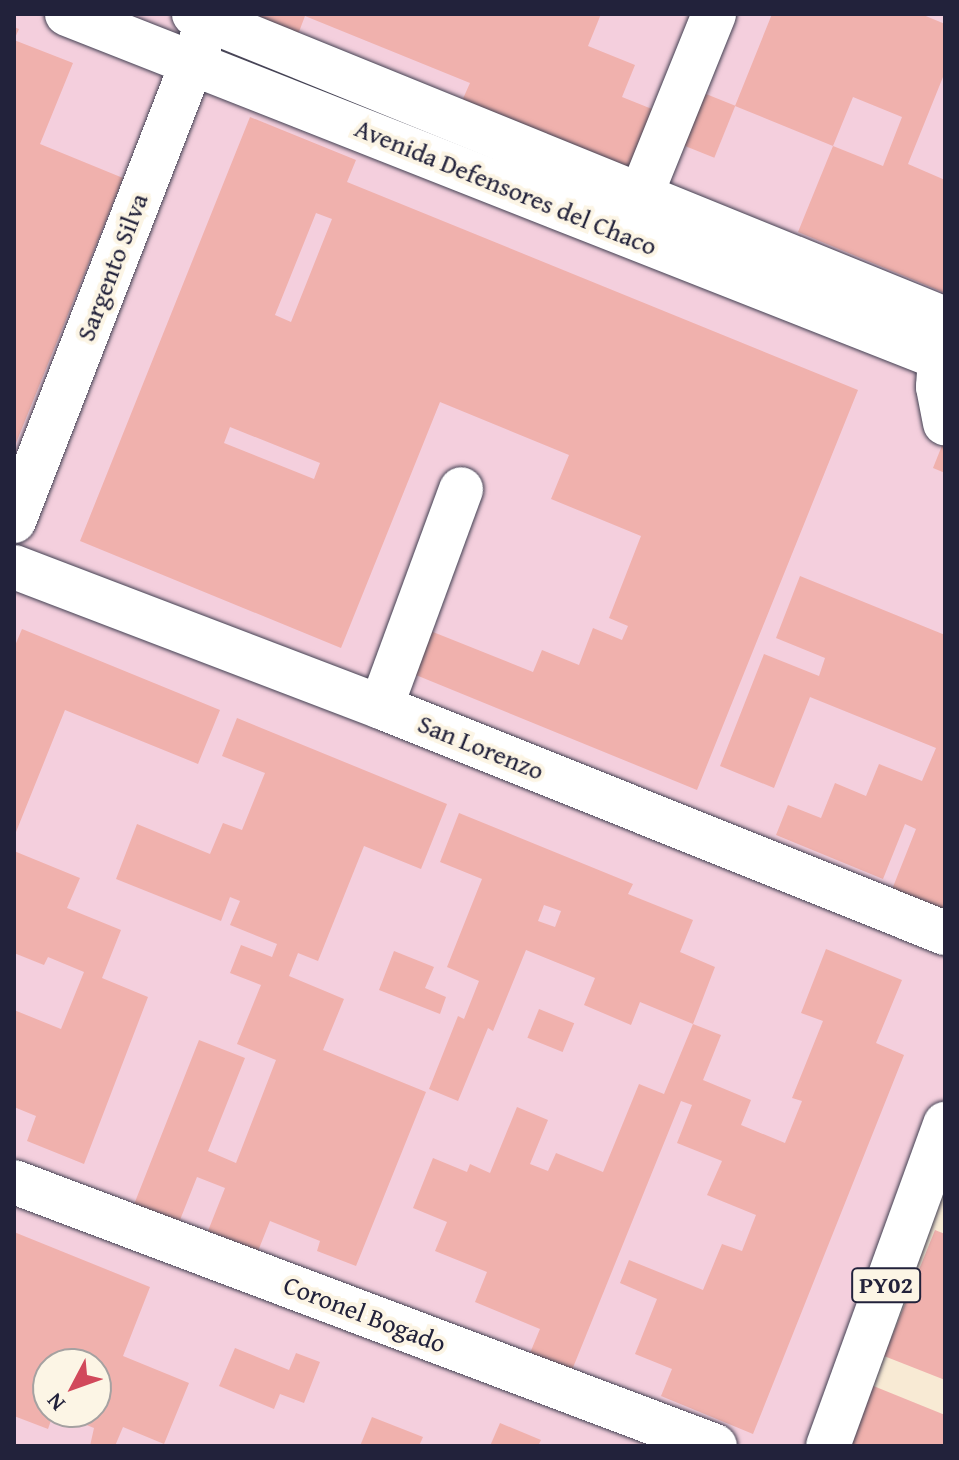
<!DOCTYPE html>
<style>
body{margin:0}
#map{position:relative;width:959px;height:1460px;overflow:hidden;background:#f8ead4;font-family:"Gentium Book Plus",serif}
div>[style]{position:absolute}
.built>*{inset:0;background:#f4cfdd}
.building>*{inset:0;background:#f0b1ad;transform-origin:0 0}
.roads{filter:drop-shadow(0 0 2px #424052) drop-shadow(0 0 2px #424052)}
.minor>*{height:44px;margin:-22px;padding:0 22px;transform-origin:22px;border-radius:22px;background:#fff}
.highway>*{height:44px;margin:-22px;padding:0 22px;transform-origin:22px;border-radius:22px;background:#fff}
span{translate:-50% -50%;white-space:nowrap;text-align:center;line-height:1.15;-webkit-text-stroke:8px #fcf5e5;paint-order:stroke}
.shield-label span{padding:2px 6px;background:#fcf5e5;border:2px solid;border-radius:6px;-webkit-text-stroke-width:0}
.shield-label{font-size:24px;color:#22223b;font-weight:700}
.street-label{font-size:26px;color:#22223b}
.frame{position:absolute;inset:0;border:16px solid #22223b;pointer-events:none}
.north{position:absolute;left:32px;top:1348px;width:80px;height:80px;box-sizing:border-box;background:#fcf5e5;border:2px solid #a5a1a1;border-radius:50%;rotate:229deg;font-size:22px;font-weight:700;line-height:32px;text-align:center;color:#22223b}
.north::after{content:'';display:block;margin:auto;width:28px;height:36px;background:#d1495b;clip-path:polygon(50% 0,100% 100%,50% 72%,0 100%)}
</style>
<div id="map">
<div class="built">
<div style="clip-path:polygon(evenodd,14px 14px,945px 14px,945px 1183px,847px 1446px,14px 1446px,14px 14px,48px 1364px,96px 1364px,96px 1412px,48px 1412px,48px 1364px)"></div>
</div>
<div class="building">
<div style="clip-path:polygon(261px 14px,601px 14px,588px 46px,635px 65px,622px 97px,657px 111px,629px 182px,457px 112px,470px 83px,305px 16px,297px 37px,258px 21px)"></div>
<div style="clip-path:polygon(772px 14px,921px 14px,945px 24px,945px 72px,908px 164px,945px 180px,945px 293px,798px 232px,833px 146px,883px 166px,902px 117px,853px 97px,833px 146px,735px 106px)"></div>
<div style="clip-path:polygon(14px 27px,19px 29px,14px 40px,73px 63px,40px 144px,123px 178px,14px 448px)"></div>
<div style="left:701px;top:92px;width:37px;height:56px;rotate:22deg"></div>
<div style="clip-path:polygon(evenodd,250px 117px,356px 160px,347px 182px,858px 390px,697px 790px,411px 673px,428px 630px,533px 672px,542px 650px,579px 665px,593px 628px,622px 640px,628px 626px,609px 618px,641px 536px,551px 499px,569px 455px,440px 402px,341px 648px,80px 541px,250px 117px,316px 213px,332px 219px,291px 322px,275px 315px,316px 213px,250px 117px,230px 427px,320px 463px,314px 479px,224px 443px,230px 427px)"></div>
<div style="clip-path:polygon(945px 438px,945px 473px,933px 468px)"></div>
<div style="clip-path:polygon(800px 576px,945px 635px,945px 914px,891px 892px,916px 829px,905px 824px,883px 879px,776px 835px,788px 805px,821px 818px,835px 783px,866px 796px,879px 764px,922px 781px,936px 748px,810px 697px,774px 788px,720px 766px,764px 654px,819px 676px,825px 658px,776px 638px)"></div>
<div style="clip-path:polygon(22px 629px,220px 710px,198px 764px,65px 710px,14px 837px,14px 648px)"></div>
<div style="clip-path:polygon(237px 718px,447px 804px,421px 869px,364px 846px,318px 961px,298px 953px,289px 976px,344px 999px,323px 1050px,426px 1092px,356px 1266px,317px 1251px,320px 1241px,270px 1221px,258px 1251px,208px 1231px,225px 1188px,197px 1177px,178px 1225px,133px 1207px,199px 1040px,245px 1058px,208px 1151px,236px 1163px,276px 1060px,237px 1044px,261px 985px,230px 973px,241px 945px,272px 957px,277px 944px,230px 925px,240px 901px,230px 897px,221px 921px,116px 879px,137px 824px,210px 854px,223px 823px,242px 830px,265px 773px,222px 756px)"></div>
<div style="clip-path:polygon(evenodd,459px 813px,633px 884px,628px 894px,693px 920px,680px 952px,715px 967px,693px 1024px,640px 1002px,631px 1025px,584px 1005px,595px 978px,526px 950px,493px 1031px,488px 1028px,458px 1101px,429px 1089px,458px 1016px,464px 1019px,479px 981px,447px 967px,482px 879px,440px 862px,459px 813px,544px 905px,561px 911px,555px 927px,538px 921px,544px 905px)"></div>
<div style="clip-path:polygon(14px 851px,80px 878px,67px 908px,121px 930px,102px 978px,148px 997px,84px 1164px,27px 1141px,36px 1116px,14px 1107px,14px 1010px,61px 1029px,84px 972px,48px 957px,44px 965px,14px 953px)"></div>
<div style="clip-path:polygon(826px 949px,902px 980px,876px 1043px,904px 1055px,753px 1434px,661px 1396px,672px 1369px,635px 1354px,657px 1299px,620px 1283px,629px 1260px,703px 1290px,722px 1244px,742px 1251px,756px 1215px,707px 1195px,722px 1161px,677px 1143px,692px 1105px,681px 1101px,572px 1370px,530px 1353px,540px 1329px,475px 1302px,487px 1272px,435px 1251px,447px 1222px,413px 1208px,433px 1158px,467px 1172px,470px 1164px,490px 1173px,517px 1107px,548px 1120px,530px 1164px,548px 1171px,556px 1153px,603px 1172px,639px 1084px,664px 1094px,693px 1024px,721px 1035px,703px 1080px,751px 1100px,741px 1125px,785px 1143px,802px 1101px,792px 1098px,823px 1021px,801px 1013px)"></div>
<div style="clip-path:polygon(394px 951px,434px 967px,425px 988px,446px 997px,440px 1014px,379px 990px)"></div>
<div style="left:539px;top:1009px;width:38px;height:31px;rotate:22deg"></div>
<div style="clip-path:polygon(935px 1230px,945px 1234px,945px 1380px,884px 1356px)"></div>
<div style="clip-path:polygon(evenodd,14px 1232px,150px 1287px,123px 1356px,189px 1383px,164px 1444px,123px 1427px,115px 1446px,90px 1446px,94px 1428px,54px 1412px,48px 1429px,14px 1416px,14px 1232px,48px 1364px,96px 1364px,96px 1412px,48px 1412px,48px 1364px)"></div>
<div style="clip-path:polygon(235px 1348px,289px 1370px,296px 1353px,320px 1362px,304px 1403px,280px 1394px,274px 1409px,219px 1386px)"></div>
<div style="clip-path:polygon(871px 1385px,945px 1415px,945px 1446px,846px 1446px)"></div>
<div style="clip-path:polygon(372px 1417px,423px 1437px,419px 1446px,360px 1446px)"></div>
<div style="clip-path:polygon(500px 1423px,541px 1440px,538px 1446px,490px 1446px)"></div>
</div>
<div class="roads">
<div class="minor">
<div style="left:67px;top:14px;width:944px;rotate:21.51deg"></div>
<div style="left:194px;top:14px;width:811px;rotate:22.1deg"></div>
<div style="left:641px;top:195px;width:195px;rotate:-68deg"></div>
<div style="left:940px;top:358px;width:29px;rotate:94deg"></div>
<div style="left:938px;top:387px;width:37px;rotate:79deg"></div>
<div style="left:14px;top:521px;width:521px;rotate:-68.75deg"></div>
<div style="left:14px;top:567px;width:393px;rotate:20.9deg"></div>
<div style="left:381px;top:707px;width:608px;rotate:21.84deg"></div>
<div style="left:381px;top:707px;width:232px;rotate:-69.8deg"></div>
<div style="left:14px;top:1182px;width:749px;rotate:20.64deg"></div>
</div>
<div class="highway">
<div style="left:828px;top:1446px;width:343px;rotate:-70deg"></div>
</div>
</div>
<div class="shield-label">
<span style="left:886px;top:1285px">PY02</span>
</div>
<div class="street-label">
<span style="left:506px;top:187px;rotate:22deg">Avenida Defensores del Chaco</span>
<span style="left:112px;top:267px;rotate:-69deg">Sargento Silva</span>
<span style="left:481px;top:747px;rotate:22deg">San Lorenzo</span>
<span style="left:365px;top:1314px;rotate:21deg">Coronel Bogado</span>
</div>
<div class="frame"></div>
<div class="north">N</div>
</div>
